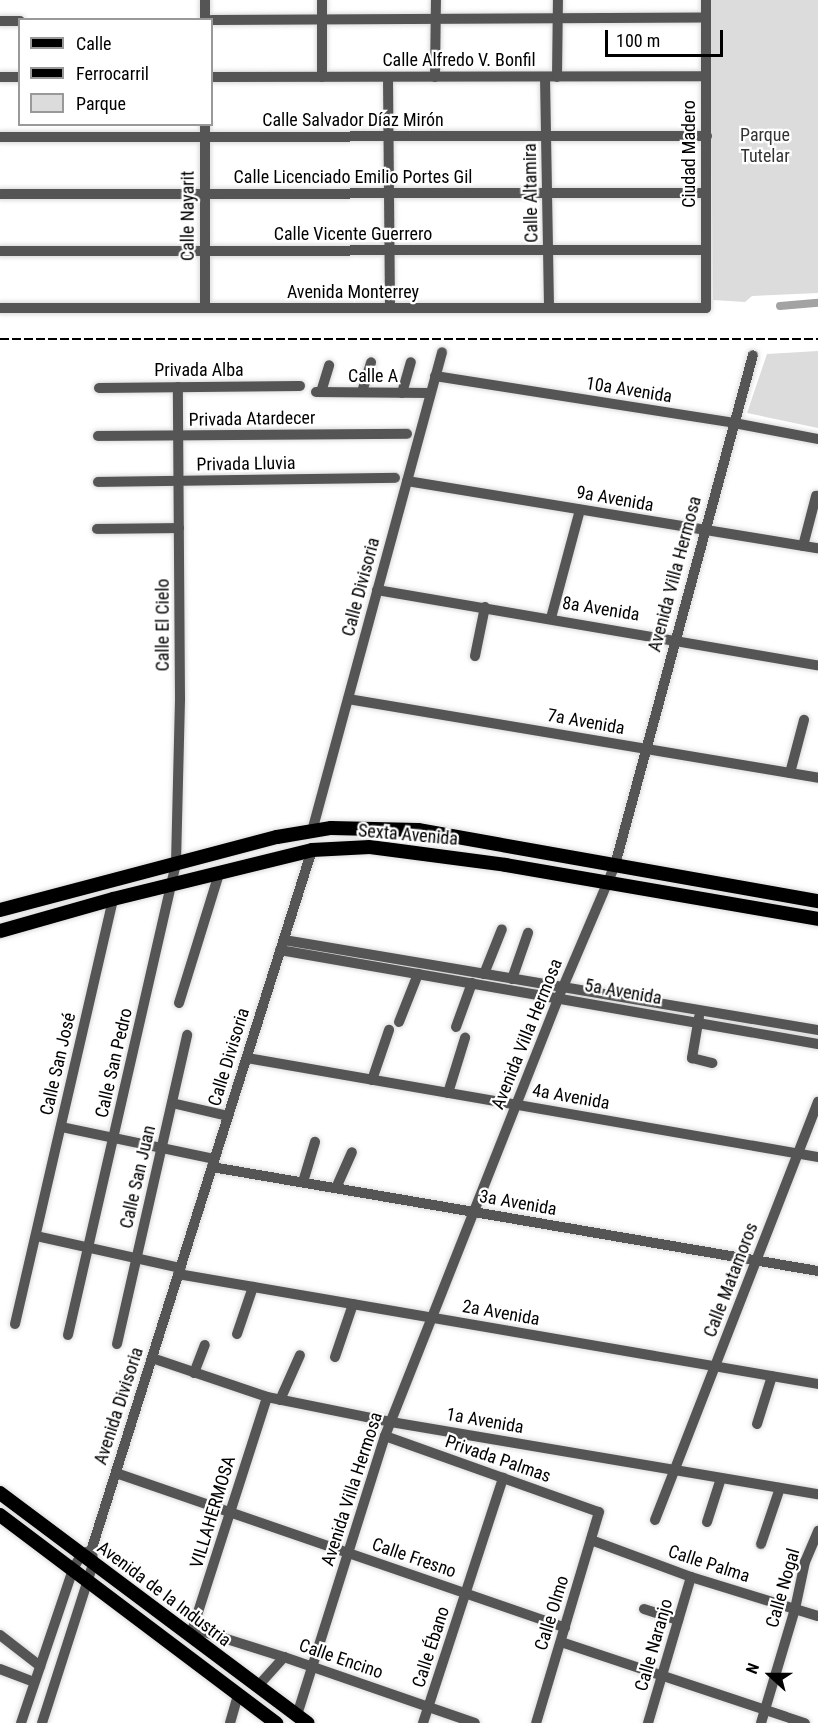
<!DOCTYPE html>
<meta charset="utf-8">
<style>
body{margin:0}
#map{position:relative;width:818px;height:1723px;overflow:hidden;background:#fff;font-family:"Roboto Condensed",sans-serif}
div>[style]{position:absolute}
.green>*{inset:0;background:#dcdcdc}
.canal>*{height:8px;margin:-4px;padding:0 4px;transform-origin:4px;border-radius:4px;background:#a3a3a3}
.roads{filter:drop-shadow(0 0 2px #dbdbdb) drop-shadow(0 0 2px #dbdbdb)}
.minor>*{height:10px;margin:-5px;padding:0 5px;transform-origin:5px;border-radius:5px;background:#555}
.major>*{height:14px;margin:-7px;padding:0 7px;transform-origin:7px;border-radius:7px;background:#000}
.rail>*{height:2px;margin-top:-1px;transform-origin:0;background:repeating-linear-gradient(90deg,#000 0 9px,transparent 0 12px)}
span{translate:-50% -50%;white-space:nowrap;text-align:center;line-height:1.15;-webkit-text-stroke:4.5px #fff;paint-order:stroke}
.street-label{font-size:18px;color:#000}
.park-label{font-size:18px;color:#333}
.legend{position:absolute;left:18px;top:18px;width:195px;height:108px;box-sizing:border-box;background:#fff;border:2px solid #999;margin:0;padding:8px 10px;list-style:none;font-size:18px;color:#000}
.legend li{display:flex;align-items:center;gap:12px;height:30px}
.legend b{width:30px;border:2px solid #999}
.north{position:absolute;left:740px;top:1645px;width:60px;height:60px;-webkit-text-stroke:4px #fff;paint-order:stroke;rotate:291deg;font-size:16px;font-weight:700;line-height:24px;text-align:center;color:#000}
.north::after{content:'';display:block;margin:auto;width:21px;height:27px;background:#000;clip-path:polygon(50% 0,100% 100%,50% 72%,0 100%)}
.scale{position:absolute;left:605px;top:30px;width:118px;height:27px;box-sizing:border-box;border:3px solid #000;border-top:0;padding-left:8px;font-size:18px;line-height:21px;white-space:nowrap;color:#000;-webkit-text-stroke:4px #fff;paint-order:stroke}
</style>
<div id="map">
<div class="green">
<div style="clip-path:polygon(710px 0,818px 0,818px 293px,752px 296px,745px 302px,713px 300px)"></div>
<div style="clip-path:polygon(818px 351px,818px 428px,747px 413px,767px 354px)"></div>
</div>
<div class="canal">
<div style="left:780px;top:306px;width:38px;rotate:-5deg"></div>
</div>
<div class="roads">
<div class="minor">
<div style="left:322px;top:0;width:77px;rotate:90deg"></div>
<div style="left:205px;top:20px;width:20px;rotate:-90deg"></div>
<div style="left:212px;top:20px;width:494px;rotate:-0.3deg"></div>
<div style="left:0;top:21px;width:20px"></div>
<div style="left:0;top:77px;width:20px"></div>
<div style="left:212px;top:77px;width:494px;rotate:-0.1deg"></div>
<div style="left:388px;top:77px;width:231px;rotate:89.5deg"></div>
<div style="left:435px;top:77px;width:77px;rotate:-89.3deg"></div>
<div style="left:545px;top:77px;width:231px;rotate:89deg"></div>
<div style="left:557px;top:77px;width:77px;rotate:-89.3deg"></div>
<div style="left:205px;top:124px;width:184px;rotate:90deg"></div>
<div style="left:0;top:137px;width:707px;rotate:-0.08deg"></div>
<div style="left:0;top:194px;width:706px;rotate:-0.08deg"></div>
<div style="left:0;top:251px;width:706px;rotate:-0.08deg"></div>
<div style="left:0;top:308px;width:706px"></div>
<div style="left:706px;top:308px;width:308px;rotate:-90deg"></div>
<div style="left:435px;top:376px;width:303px;rotate:8.9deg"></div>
<div style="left:734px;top:423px;width:86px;rotate:10.8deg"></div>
<div style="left:99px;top:388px;width:201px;rotate:-0.6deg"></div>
<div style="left:316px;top:392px;width:114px;rotate:0.5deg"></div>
<div style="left:321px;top:392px;width:28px;rotate:-73deg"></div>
<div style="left:362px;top:392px;width:31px;rotate:-73deg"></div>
<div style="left:402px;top:393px;width:32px;rotate:-74deg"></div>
<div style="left:98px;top:436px;width:309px;rotate:-0.4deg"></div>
<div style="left:407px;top:481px;width:416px;rotate:9.3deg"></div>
<div style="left:98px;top:482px;width:297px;rotate:-0.8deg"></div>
<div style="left:97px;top:529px;width:82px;rotate:-0.7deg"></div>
<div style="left:803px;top:546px;width:52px;rotate:-75.4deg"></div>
<div style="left:377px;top:590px;width:447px;rotate:9.7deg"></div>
<div style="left:551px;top:618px;width:112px;rotate:-75deg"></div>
<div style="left:475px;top:656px;width:50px;rotate:-78.5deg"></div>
<div style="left:348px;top:699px;width:477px;rotate:9.5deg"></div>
<div style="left:790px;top:773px;width:55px;rotate:-75.2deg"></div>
<div style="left:312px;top:831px;width:496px;rotate:-74.8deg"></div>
<div style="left:284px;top:940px;width:542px;rotate:9.57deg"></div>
<div style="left:280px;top:950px;width:546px;rotate:9.91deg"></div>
<div style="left:484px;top:974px;width:48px;rotate:-68.2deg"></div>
<div style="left:512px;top:979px;width:49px;rotate:-70.8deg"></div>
<div style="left:179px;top:1003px;width:135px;rotate:-72.8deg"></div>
<div style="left:699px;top:1017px;width:42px;rotate:99.7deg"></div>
<div style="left:692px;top:1058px;width:21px;rotate:14deg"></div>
<div style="left:399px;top:1022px;width:52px;rotate:-68.4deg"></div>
<div style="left:456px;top:1027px;width:47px;rotate:-70deg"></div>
<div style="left:247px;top:1058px;width:580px;rotate:9.84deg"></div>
<div style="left:372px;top:1080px;width:53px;rotate:-71.2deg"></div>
<div style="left:448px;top:1093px;width:58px;rotate:-72.8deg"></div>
<div style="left:172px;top:1103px;width:57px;rotate:13.1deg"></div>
<div style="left:61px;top:1127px;width:156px;rotate:11.8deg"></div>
<div style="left:212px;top:1167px;width:615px;rotate:9.74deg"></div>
<div style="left:303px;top:1182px;width:42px;rotate:-73.3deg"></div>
<div style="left:336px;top:1188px;width:39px;rotate:-66deg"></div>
<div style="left:36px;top:1236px;width:148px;rotate:12.5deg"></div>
<div style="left:178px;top:1274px;width:649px;rotate:9.75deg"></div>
<div style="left:15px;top:1324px;width:436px;rotate:-77deg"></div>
<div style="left:237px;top:1334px;width:50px;rotate:-71.2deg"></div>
<div style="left:68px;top:1335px;width:484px;rotate:-77.1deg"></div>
<div style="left:176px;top:863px;width:164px;rotate:-88.6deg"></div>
<div style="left:180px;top:699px;width:312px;rotate:-90.4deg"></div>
<div style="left:117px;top:1344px;width:317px;rotate:-77.2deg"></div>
<div style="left:335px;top:1357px;width:56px;rotate:-71.2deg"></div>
<div style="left:152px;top:1358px;width:121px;rotate:18.7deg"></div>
<div style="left:267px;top:1397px;width:126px;rotate:11.4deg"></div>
<div style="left:391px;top:1422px;width:433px;rotate:9.6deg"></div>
<div style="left:194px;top:1373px;width:30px;rotate:-69deg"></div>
<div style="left:280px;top:1400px;width:49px;rotate:-66deg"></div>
<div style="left:757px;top:1424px;width:50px;rotate:-72.6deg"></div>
<div style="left:385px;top:1436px;width:227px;rotate:19.6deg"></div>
<div style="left:599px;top:1512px;width:220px;rotate:106.6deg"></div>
<div style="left:116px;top:1473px;width:475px;rotate:19deg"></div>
<div style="left:655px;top:1520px;width:449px;rotate:-68.7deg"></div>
<div style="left:707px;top:1522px;width:46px;rotate:-72.3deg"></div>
<div style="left:591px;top:1540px;width:107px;rotate:20.3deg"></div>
<div style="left:691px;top:1577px;width:133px;rotate:17.1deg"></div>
<div style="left:761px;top:1544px;width:59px;rotate:-71.3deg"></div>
<div style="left:644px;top:1609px;width:36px;rotate:18deg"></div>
<div style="left:195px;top:1629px;width:93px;rotate:17.5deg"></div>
<div style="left:284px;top:1657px;width:202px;rotate:19.1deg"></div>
<div style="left:191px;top:1634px;width:249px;rotate:-72.2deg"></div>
<div style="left:0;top:1635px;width:51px;rotate:37.8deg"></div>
<div style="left:561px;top:1642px;width:257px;rotate:18.4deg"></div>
<div style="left:0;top:1669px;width:36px;rotate:21deg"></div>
<div style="left:258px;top:1686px;width:39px;rotate:-48deg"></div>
<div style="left:297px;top:1715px;width:293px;rotate:-72.5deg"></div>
<div style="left:385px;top:1436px;width:483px;rotate:-68.4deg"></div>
<div style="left:563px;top:987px;width:133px;rotate:-66.9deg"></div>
<div style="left:615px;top:865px;width:528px;rotate:-74.86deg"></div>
<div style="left:21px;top:1723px;width:163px;rotate:-71.3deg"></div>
<div style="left:73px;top:1569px;width:16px;rotate:-60deg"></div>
<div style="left:81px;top:1555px;width:7px;rotate:-27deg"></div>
<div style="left:42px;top:1723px;width:167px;rotate:-72.2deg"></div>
<div style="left:93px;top:1564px;width:16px;rotate:-94deg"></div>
<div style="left:92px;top:1548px;width:732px;rotate:-72.51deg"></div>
<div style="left:230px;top:1723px;width:29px;rotate:-74deg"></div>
<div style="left:423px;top:1723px;width:258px;rotate:-71.9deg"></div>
<div style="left:648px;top:1723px;width:152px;rotate:-73.6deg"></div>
<div style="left:761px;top:1723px;width:119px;rotate:-73.4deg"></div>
<div style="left:795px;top:1609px;width:48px;rotate:-78deg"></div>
<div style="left:805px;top:1562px;width:34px;rotate:-67deg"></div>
</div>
<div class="major">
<div style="left:0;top:910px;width:286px;rotate:-14.8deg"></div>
<div style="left:277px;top:837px;width:55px;rotate:-9.5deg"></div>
<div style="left:331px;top:828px;width:87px;rotate:1.3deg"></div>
<div style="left:418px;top:830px;width:406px;rotate:10.1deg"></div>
<div style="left:0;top:931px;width:117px;rotate:-15.8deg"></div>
<div style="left:113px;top:899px;width:205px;rotate:-13.8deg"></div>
<div style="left:312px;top:850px;width:58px;rotate:-3deg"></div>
<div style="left:370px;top:847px;width:137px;rotate:7.5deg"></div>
<div style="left:506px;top:865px;width:317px;rotate:9.8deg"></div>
<div style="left:0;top:1493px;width:384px;rotate:36.8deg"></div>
<div style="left:0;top:1515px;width:346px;rotate:37deg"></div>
</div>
</div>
<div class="rail">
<div style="left:0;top:339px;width:818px"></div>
</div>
<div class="street-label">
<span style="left:459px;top:60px">Calle Alfredo V. Bonfil</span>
<span style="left:353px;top:120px">Calle Salvador Díaz Mirón</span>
<span style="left:689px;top:154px;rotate:-90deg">Ciudad Madero</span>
<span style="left:353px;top:177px">Calle Licenciado Emilio Portes Gil</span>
<span style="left:531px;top:193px;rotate:-91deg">Calle Altamira</span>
<span style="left:188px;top:216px;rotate:-90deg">Calle Nayarit</span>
<span style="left:353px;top:234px">Calle Vicente Guerrero</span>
<span style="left:353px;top:292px">Avenida Monterrey</span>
<span style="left:199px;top:370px">Privada Alba</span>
<span style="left:373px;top:376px">Calle A</span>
<span style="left:629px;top:390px;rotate:9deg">10a Avenida</span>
<span style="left:252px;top:419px;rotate:-1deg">Privada Atardecer</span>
<span style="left:246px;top:464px;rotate:-1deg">Privada Lluvia</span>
<span style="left:615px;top:499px;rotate:10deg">9a Avenida</span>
<span style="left:675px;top:574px;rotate:-75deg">Avenida Villa Hermosa</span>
<span style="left:361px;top:587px;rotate:-75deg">Calle Divisoria</span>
<span style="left:601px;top:609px;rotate:9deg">8a Avenida</span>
<span style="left:163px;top:625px;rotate:-90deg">Calle El Cielo</span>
<span style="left:586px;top:722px;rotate:10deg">7a Avenida</span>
<span style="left:408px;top:835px;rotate:5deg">Sexta Avenida</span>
<span style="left:623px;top:992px;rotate:10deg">5a Avenida</span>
<span style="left:527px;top:1034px;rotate:-68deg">Avenida Villa Hermosa</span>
<span style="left:229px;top:1057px;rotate:-73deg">Calle Divisoria</span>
<span style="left:114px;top:1063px;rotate:-77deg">Calle San Pedro</span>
<span style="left:58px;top:1064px;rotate:-77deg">Calle San José</span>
<span style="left:571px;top:1097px;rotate:10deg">4a Avenida</span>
<span style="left:138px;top:1177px;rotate:-77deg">Calle San Juan</span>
<span style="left:518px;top:1203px;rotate:10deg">3a Avenida</span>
<span style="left:731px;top:1280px;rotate:-69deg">Calle Matamoros</span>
<span style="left:501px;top:1313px;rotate:10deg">2a Avenida</span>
<span style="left:119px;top:1406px;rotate:-72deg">Avenida Divisoria</span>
<span style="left:485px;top:1421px;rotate:10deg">1a Avenida</span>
<span style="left:498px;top:1459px;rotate:19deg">Privada Palmas</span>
<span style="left:352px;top:1489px;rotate:-72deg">Avenida Villa Hermosa</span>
<span style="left:213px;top:1512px;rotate:-73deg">VILLAHERMOSA</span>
<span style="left:414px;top:1558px;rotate:19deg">Calle Fresno</span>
<span style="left:709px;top:1564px;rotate:18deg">Calle Palma</span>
<span style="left:783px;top:1588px;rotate:-74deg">Calle Nogal</span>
<span style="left:164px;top:1594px;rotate:37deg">Avenida de la Industria</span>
<span style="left:552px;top:1613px;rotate:-73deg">Calle Olmo</span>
<span style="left:654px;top:1645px;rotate:-74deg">Calle Naranjo</span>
<span style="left:431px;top:1647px;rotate:-72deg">Calle Ébano</span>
<span style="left:341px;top:1659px;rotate:19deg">Calle Encino</span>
</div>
<div class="park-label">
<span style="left:765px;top:146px">Parque<br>Tutelar</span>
</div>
<ul class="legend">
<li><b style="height:8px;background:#000"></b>Calle</li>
<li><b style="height:8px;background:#000"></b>Ferrocarril</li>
<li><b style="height:16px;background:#dcdcdc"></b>Parque</li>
</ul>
<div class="north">N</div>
<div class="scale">100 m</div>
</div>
